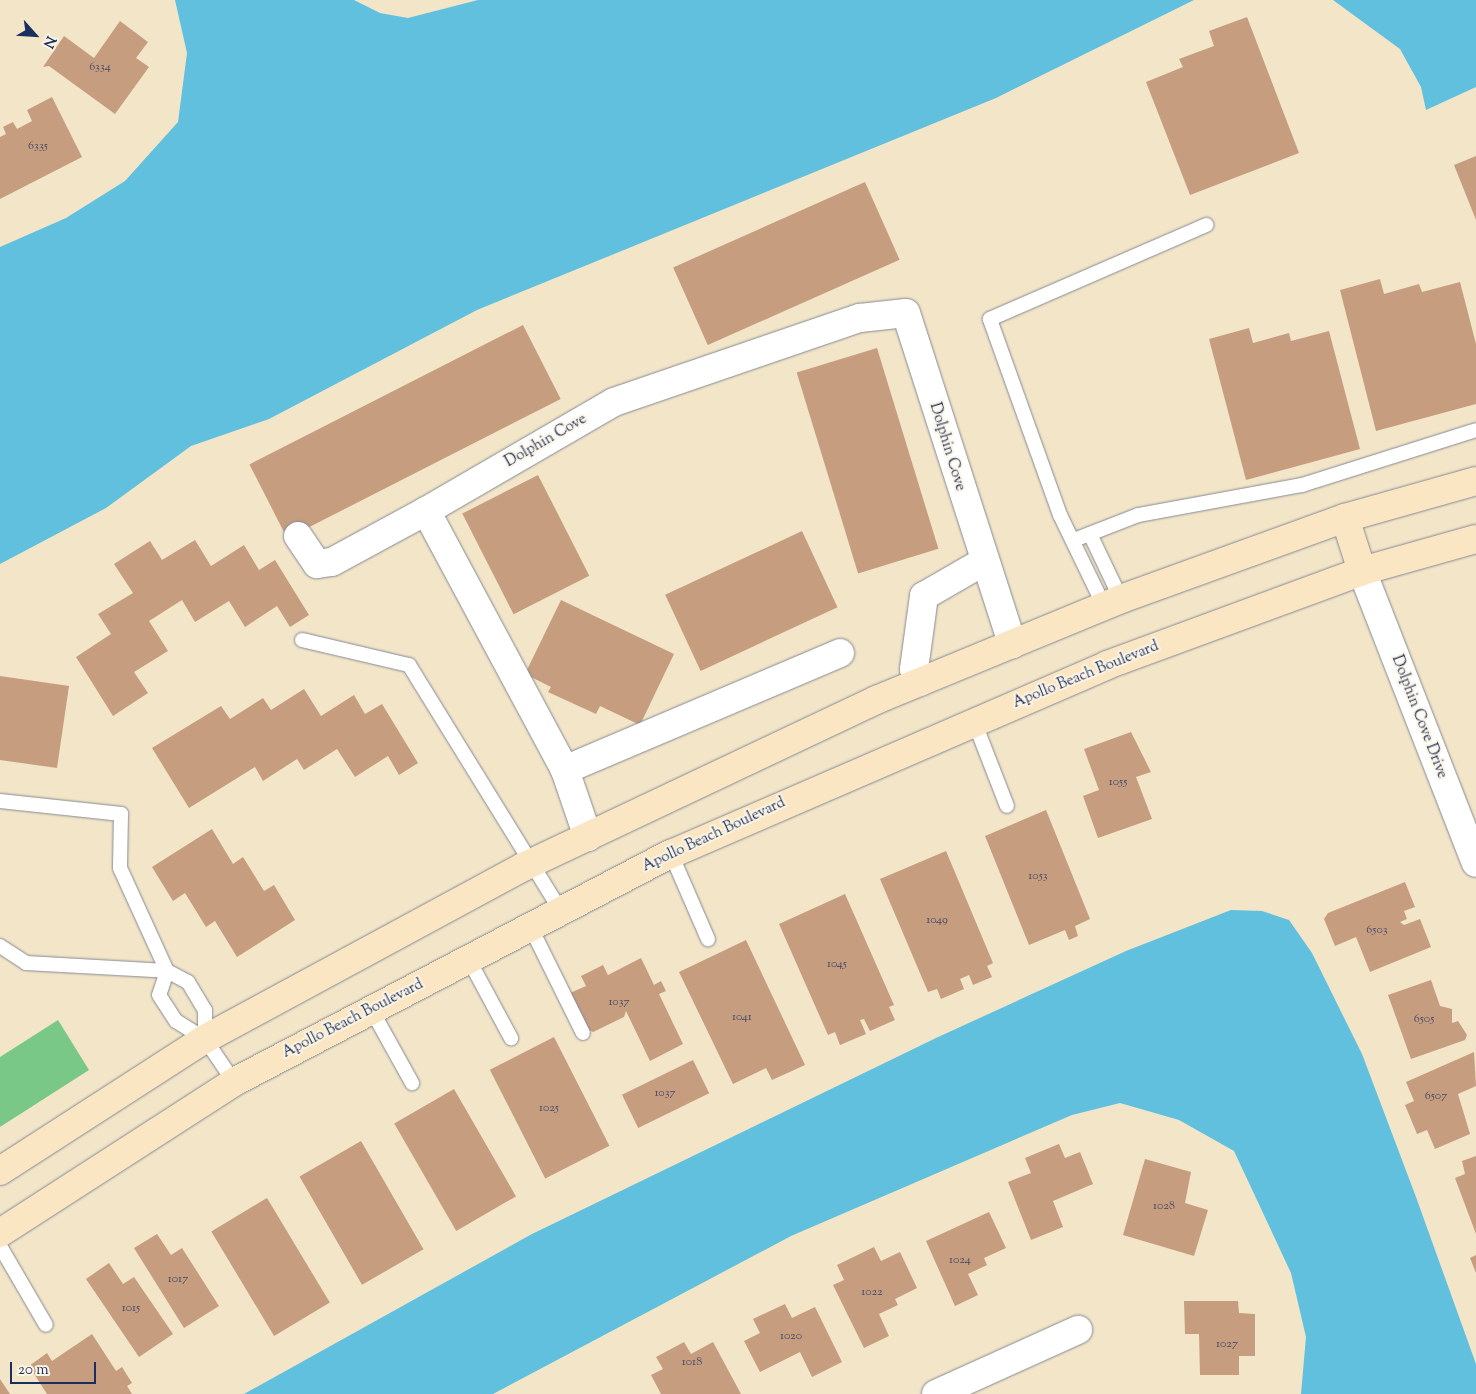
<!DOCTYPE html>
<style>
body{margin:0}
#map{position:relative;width:1476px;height:1394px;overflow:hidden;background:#f2e5c8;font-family:"Sorts Mill Goudy",serif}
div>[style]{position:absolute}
.green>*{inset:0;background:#7ac887}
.water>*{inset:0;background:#60c0de}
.building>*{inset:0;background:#c79d80;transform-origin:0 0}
.roads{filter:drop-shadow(0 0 1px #868a93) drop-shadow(0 0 1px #868a93)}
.lane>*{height:14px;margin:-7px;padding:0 7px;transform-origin:7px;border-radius:7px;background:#fff}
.street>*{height:28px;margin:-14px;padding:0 14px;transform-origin:14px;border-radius:14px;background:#fff}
.secondary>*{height:28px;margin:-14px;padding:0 14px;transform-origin:14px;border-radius:14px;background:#fbe6c4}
span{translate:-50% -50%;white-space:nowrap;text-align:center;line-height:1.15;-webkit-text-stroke:4px #fcf5e5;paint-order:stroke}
.number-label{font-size:12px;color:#464a66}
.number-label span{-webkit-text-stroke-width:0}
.street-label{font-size:15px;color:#1b2f5e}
.north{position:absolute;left:10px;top:10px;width:50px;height:50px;-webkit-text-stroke:4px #fcf5e5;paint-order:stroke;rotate:116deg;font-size:14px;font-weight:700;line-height:20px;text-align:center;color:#1b2f5e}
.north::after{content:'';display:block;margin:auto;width:18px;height:22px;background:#1b2f5e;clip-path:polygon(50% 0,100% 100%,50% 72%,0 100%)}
.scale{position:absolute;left:10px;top:1362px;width:86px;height:22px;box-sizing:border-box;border:2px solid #1b2f5e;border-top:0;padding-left:6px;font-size:15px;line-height:18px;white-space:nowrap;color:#1b2f5e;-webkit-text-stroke:4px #fcf5e5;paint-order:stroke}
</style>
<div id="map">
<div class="green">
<div style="clip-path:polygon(58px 1020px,89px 1070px,0 1127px,0 1057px)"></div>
</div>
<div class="water">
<div style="clip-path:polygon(175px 0,354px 0,380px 13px,408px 18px,478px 0,1194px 0,996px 98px,477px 310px,269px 419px,191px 446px,106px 508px,0 564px,0 247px,66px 218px,125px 181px,178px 122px,187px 53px)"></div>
<div style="clip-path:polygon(1333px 0,1476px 0,1476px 87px,1426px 110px,1421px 87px,1400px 49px)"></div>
<div style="clip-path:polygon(1231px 910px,1262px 911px,1289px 920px,1312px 953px,1362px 1054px,1416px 1197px,1476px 1364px,1476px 1394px,1301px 1394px,1306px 1337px,1291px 1273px,1234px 1151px,1179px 1120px,1120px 1103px,1072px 1115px,791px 1236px,493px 1394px,244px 1394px,532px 1234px,936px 1038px,1126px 951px)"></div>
</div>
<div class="building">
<div style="clip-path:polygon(1247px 17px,1299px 153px,1190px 195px,1146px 82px,1183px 67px,1179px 59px,1214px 46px,1209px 31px)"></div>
<div style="clip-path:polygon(120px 21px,148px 42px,136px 58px,149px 67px,115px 114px,49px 66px,43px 67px,64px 36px,94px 58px)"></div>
<div style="clip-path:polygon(52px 97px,82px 157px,0 199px,0 137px,6px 134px,3px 127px,13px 122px,17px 129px,32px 121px,27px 110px)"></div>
<div style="clip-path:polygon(1476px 156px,1476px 220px,1454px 165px)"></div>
<div style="left:865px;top:182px;width:85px;height:210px;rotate:66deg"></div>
<div style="clip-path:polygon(1380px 279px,1384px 294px,1419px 284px,1422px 292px,1460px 282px,1476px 344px,1476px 404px,1376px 431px,1340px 290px)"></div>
<div style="left:523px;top:325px;width:83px;height:307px;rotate:63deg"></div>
<div style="clip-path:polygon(1249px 328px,1253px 343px,1289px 333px,1291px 341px,1329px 331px,1360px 449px,1246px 480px,1209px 339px)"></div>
<div style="left:877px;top:348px;width:210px;height:84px;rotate:73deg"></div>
<div style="left:538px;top:475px;width:113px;height:85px;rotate:63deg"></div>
<div style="left:802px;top:531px;width:84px;height:151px;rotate:65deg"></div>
<div style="clip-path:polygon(195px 540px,211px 566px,244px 545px,259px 570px,275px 560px,309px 615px,290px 627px,277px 606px,245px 627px,229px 601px,195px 622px,182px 600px,149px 621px,168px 651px,134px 672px,148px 693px,113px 716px,76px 657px,111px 634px,98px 614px,133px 593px,114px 564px,150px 541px,162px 560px)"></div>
<div style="clip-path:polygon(561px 600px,674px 654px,640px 725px,600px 706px,596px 714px,548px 692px,551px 687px,525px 674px)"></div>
<div style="clip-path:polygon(0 676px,69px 686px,57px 768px,0 760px)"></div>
<div style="clip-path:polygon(304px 689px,321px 716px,354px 695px,365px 714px,382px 704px,418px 763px,399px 775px,388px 756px,355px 777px,337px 749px,304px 770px,297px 759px,263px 781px,255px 767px,189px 808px,152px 748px,221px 706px,230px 719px,263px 698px,271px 710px)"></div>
<div style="clip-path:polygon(1131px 732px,1151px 772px,1136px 777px,1152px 819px,1098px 838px,1083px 796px,1099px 790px,1084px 749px)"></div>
<div style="clip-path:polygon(1046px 810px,1090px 919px,1075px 926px,1078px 936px,1069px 940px,1065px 930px,1029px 945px,985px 836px)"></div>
<div style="clip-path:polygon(212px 829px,233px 864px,243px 857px,264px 891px,274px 885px,295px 920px,237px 957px,215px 921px,206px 927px,185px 893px,173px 901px,152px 867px)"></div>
<div style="clip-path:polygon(946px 851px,993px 963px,987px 966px,992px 977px,973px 985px,969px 975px,960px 979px,964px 989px,941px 999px,937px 989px,928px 992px,880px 879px)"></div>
<div style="clip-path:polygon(1405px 882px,1415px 907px,1404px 911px,1407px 919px,1400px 922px,1404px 925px,1420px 919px,1431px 947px,1370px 972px,1356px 937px,1335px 946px,1324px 919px,1328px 913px)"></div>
<div style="clip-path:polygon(845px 894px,894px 1005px,889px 1007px,895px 1020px,870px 1031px,864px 1019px,860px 1020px,866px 1034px,840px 1045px,835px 1032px,828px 1035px,779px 924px)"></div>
<div style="clip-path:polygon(746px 940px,805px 1065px,772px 1080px,766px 1068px,733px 1084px,679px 972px)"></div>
<div style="clip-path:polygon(641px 958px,654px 985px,661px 981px,666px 991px,659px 994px,683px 1044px,650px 1061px,626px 1011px,624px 1017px,593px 1032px,587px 1029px,570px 993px,586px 986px,581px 976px,603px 965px,608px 975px)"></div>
<div style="clip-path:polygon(1431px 980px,1440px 1006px,1452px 1009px,1452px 1023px,1458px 1021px,1467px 1035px,1465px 1040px,1411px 1059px,1388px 995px)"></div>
<div style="left:554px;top:1037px;width:122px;height:72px;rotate:63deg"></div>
<div style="clip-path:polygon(1474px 1052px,1476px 1086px,1458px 1094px,1470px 1134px,1435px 1149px,1427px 1130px,1417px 1134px,1405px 1105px,1414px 1101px,1406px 1082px)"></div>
<div style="left:693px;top:1060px;width:37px;height:79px;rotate:64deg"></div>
<div style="left:454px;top:1089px;width:124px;height:69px;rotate:60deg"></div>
<div style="left:361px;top:1141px;width:125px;height:71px;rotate:60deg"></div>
<div style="clip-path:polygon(1059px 1144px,1065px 1158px,1080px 1152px,1093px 1184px,1053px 1201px,1063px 1227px,1031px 1240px,1008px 1182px,1031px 1173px,1025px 1158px)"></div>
<div style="clip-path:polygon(1476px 1156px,1476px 1234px,1455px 1178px,1465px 1174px,1462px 1161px)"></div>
<div style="clip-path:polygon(1145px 1159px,1191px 1172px,1185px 1203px,1208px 1210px,1194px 1256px,1123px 1235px)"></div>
<div style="left:267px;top:1198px;width:122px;height:65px;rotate:59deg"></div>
<div style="clip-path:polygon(989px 1212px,1006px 1248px,984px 1258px,987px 1265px,968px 1274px,978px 1295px,955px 1306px,926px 1241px)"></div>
<div style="clip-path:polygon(157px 1234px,171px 1255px,182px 1248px,219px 1306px,184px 1328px,134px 1248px)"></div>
<div style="clip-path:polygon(874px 1247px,881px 1261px,900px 1252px,917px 1288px,895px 1299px,898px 1305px,879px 1314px,889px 1336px,864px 1348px,833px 1285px,844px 1280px,837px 1265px)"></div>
<div style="clip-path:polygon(1476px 1255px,1476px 1273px,1470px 1258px)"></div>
<div style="clip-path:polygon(109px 1263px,123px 1284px,134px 1277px,173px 1334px,139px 1357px,86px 1279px)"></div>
<div style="clip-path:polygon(1184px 1301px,1238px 1301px,1239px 1313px,1255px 1314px,1255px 1356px,1239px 1356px,1239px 1375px,1200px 1375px,1199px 1334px,1185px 1334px)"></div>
<div style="clip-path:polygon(785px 1304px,792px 1318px,815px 1307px,842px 1362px,812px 1377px,800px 1352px,760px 1372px,744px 1341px,760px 1333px,753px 1319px)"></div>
<div style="clip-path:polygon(92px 1334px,116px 1371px,122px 1367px,132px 1383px,127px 1386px,132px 1394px,47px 1394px,29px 1366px,47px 1353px,52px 1361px)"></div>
<div style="clip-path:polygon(684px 1342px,691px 1354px,713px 1342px,741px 1394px,661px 1394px,651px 1375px,663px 1369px,656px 1357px)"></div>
<div style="clip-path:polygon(0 1379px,10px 1394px,0 1394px)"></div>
</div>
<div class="roads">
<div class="lane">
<div style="left:1090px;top:534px;width:72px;rotate:64.5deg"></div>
<div style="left:1074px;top:540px;width:69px;rotate:-21.3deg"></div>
<div style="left:1138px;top:515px;width:167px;rotate:-10.4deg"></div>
<div style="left:1302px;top:485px;width:182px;rotate:-17.5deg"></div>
<div style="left:1104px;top:606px;width:101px;rotate:-115.8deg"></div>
<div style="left:1060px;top:515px;width:208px;rotate:-109.7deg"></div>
<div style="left:990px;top:319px;width:236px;rotate:-23.5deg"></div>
<div style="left:302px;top:640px;width:110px;rotate:13.2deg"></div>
<div style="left:409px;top:665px;width:289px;rotate:58.3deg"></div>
<div style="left:974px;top:721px;width:91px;rotate:68.8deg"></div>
<div style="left:0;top:801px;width:122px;rotate:6.1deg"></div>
<div style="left:121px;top:814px;width:54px;rotate:91.1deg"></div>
<div style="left:120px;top:868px;width:113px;rotate:65.5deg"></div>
<div style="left:167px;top:971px;width:25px;rotate:108deg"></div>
<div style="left:159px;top:995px;width:31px;rotate:57deg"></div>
<div style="left:176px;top:1021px;width:34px;rotate:32deg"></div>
<div style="left:205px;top:1039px;width:52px;rotate:56deg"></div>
<div style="left:671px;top:854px;width:93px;rotate:66.5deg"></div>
<div style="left:531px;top:928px;width:117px;rotate:63.7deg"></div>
<div style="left:0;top:946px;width:31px;rotate:33deg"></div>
<div style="left:26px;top:963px;width:141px;rotate:3.2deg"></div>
<div style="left:167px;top:971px;width:24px;rotate:28deg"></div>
<div style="left:188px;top:982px;width:33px;rotate:59deg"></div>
<div style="left:205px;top:1010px;width:29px;rotate:90deg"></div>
<div style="left:469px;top:960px;width:89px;rotate:61.7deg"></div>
<div style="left:371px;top:1009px;width:85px;rotate:61deg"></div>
<div style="left:0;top:1246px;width:91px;rotate:59.8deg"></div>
</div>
<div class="street">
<div style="left:298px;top:536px;width:34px;rotate:56deg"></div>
<div style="left:317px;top:564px;width:15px;rotate:-8deg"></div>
<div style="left:332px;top:562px;width:107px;rotate:-28.5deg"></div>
<div style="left:1362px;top:571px;width:313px;rotate:68.7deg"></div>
<div style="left:840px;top:653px;width:299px;rotate:157deg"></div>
<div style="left:565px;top:770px;width:294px;rotate:-118.2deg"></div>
<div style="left:426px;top:511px;width:217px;rotate:-30.1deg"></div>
<div style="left:614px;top:402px;width:260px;rotate:-18.9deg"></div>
<div style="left:860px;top:318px;width:46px;rotate:-6.2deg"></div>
<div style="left:906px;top:313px;width:348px;rotate:72.2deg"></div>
<div style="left:920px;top:682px;width:14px;rotate:-115deg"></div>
<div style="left:914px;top:669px;width:74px;rotate:-82.2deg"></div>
<div style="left:924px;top:596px;width:68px;rotate:-30deg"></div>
<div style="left:565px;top:770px;width:71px;rotate:71.1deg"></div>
<div style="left:936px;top:1394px;width:156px;rotate:-24.3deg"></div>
</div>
<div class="secondary">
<div style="left:1345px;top:518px;width:56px;rotate:72.2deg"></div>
<div style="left:0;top:1171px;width:244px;rotate:-32.8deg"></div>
<div style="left:205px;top:1039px;width:362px;rotate:-28.4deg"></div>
<div style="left:523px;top:867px;width:391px;rotate:-25.3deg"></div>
<div style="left:876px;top:700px;width:265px;rotate:-22.4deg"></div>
<div style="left:1121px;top:599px;width:238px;rotate:-19.9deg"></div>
<div style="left:1345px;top:518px;width:136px;rotate:-15.8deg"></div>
<div style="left:0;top:1233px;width:278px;rotate:-32.8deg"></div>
<div style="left:234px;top:1082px;width:493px;rotate:-27.6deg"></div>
<div style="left:671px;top:854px;width:475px;rotate:-23.4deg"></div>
<div style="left:1107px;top:665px;width:272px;rotate:-20.2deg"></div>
<div style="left:1362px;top:571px;width:118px;rotate:-15.7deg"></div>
</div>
</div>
<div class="number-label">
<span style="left:100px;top:68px">6334</span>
<span style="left:38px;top:147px">6335</span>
<span style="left:1118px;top:783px">1055</span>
<span style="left:1038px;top:877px">1053</span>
<span style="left:937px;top:921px">1049</span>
<span style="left:1377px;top:931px">6503</span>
<span style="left:837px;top:965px">1045</span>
<span style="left:619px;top:1003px">1037</span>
<span style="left:742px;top:1018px">1041</span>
<span style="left:1424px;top:1020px">6505</span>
<span style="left:665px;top:1094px">1037</span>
<span style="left:1436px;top:1097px">6507</span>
<span style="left:549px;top:1109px">1025</span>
<span style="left:1164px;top:1207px">1028</span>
<span style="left:960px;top:1261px">1024</span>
<span style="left:178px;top:1280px">1017</span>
<span style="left:872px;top:1293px">1022</span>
<span style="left:131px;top:1309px">1015</span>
<span style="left:791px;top:1337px">1020</span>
<span style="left:1227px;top:1345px">1027</span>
<span style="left:692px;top:1363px">1018</span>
</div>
<div class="street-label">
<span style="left:546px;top:441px;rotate:-30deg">Dolphin Cove</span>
<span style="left:947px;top:447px;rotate:73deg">Dolphin Cove</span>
<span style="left:1086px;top:675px;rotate:-22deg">Apollo Beach Boulevard</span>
<span style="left:1419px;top:717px;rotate:69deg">Dolphin Cove Drive</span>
<span style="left:714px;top:835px;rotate:-25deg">Apollo Beach Boulevard</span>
<span style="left:353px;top:1019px;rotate:-27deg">Apollo Beach Boulevard</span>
</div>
<div class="north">N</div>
<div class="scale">20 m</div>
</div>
